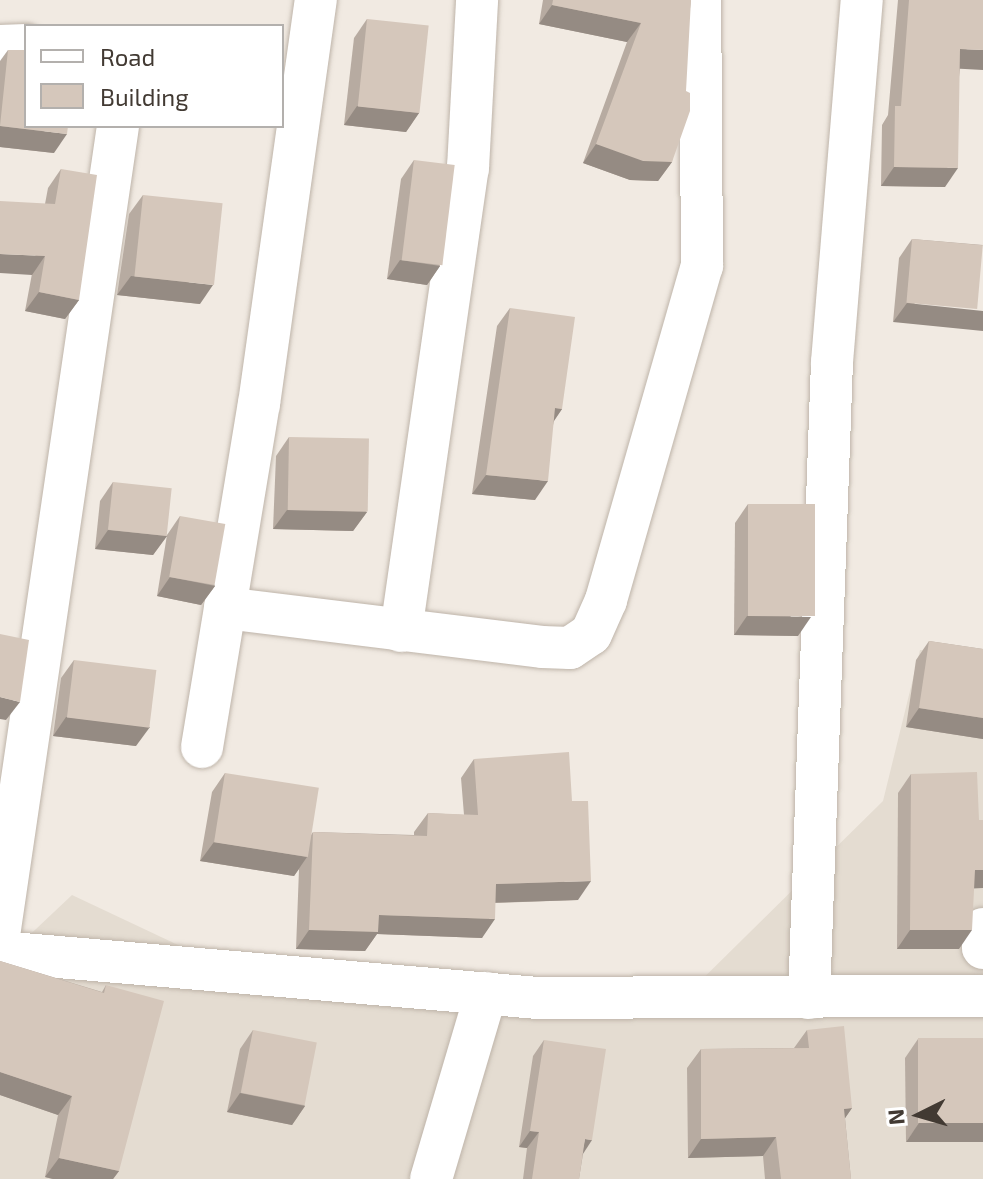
<!DOCTYPE html>
<style>
body{margin:0}
#map{position:relative;width:983px;height:1179px;overflow:hidden;background:#f1eae2;font-family:"Exo 2",sans-serif}
div>[style]{position:absolute}
.residential>*{inset:0;background:#e4dcd1}
.roads{filter:drop-shadow(0 0 2px #beb4a9) drop-shadow(0 0 2px #beb4a9)}
.minor>*{height:42px;margin:-21px;padding:0 21px;transform-origin:21px;border-radius:21px;background:#fff}
.wall>*{inset:0;background:#b7aba1}
.shaded-wall>*{inset:0;background:#958b83}
.building>*{inset:0;background:#d5c7bb;transform-origin:0 0}
span{translate:-50% -50%;white-space:nowrap;text-align:center;line-height:1.15;-webkit-text-stroke:6px #fff;paint-order:stroke}
.legend{position:absolute;left:24px;top:24px;width:260px;height:104px;box-sizing:border-box;background:#fff;border:2px solid #b3b0ad;margin:0;padding:10px 14px;list-style:none;font-size:24px;color:#423a33}
.legend li{display:flex;align-items:center;gap:16px;height:40px}
.legend b{width:40px;border:2px solid #b3b0ad}
.north{position:absolute;left:879px;top:1075px;width:80px;height:80px;-webkit-text-stroke:6px #fff;paint-order:stroke;rotate:265deg;font-size:22px;font-weight:700;line-height:32px;text-align:center;color:#423a33}
.north::after{content:'';display:block;margin:auto;width:28px;height:36px;background:#423a33;clip-path:polygon(50% 0,100% 100%,50% 72%,0 100%)}
</style>
<div id="map">
<div class="residential">
<div style="clip-path:polygon(920px 650px,983px 653px,983px 1179px,0 1179px,0 963px,72px 895px,261px 984px,673px 1008px,883px 801px)"></div>
</div>
<div class="roads">
<div class="minor">
<div style="left:0;top:46px;width:26px;rotate:-2deg"></div>
<div style="left:225px;top:608px;width:319px;rotate:7deg"></div>
<div style="left:542px;top:647px;width:28px;rotate:2deg"></div>
<div style="left:570px;top:648px;width:25px;rotate:-34deg"></div>
<div style="left:591px;top:634px;width:37px;rotate:-66deg"></div>
<div style="left:606px;top:600px;width:348px;rotate:-74deg"></div>
<div style="left:702px;top:266px;width:266px;rotate:-90.4deg"></div>
<div style="left:401px;top:631px;width:468px;rotate:-81.8deg"></div>
<div style="left:468px;top:168px;width:168px;rotate:-86.9deg"></div>
<div style="left:202px;top:747px;width:348px;rotate:-80.6deg"></div>
<div style="left:259px;top:404px;width:408px;rotate:-82deg"></div>
<div style="left:0;top:929px;width:812px;rotate:-81.64deg"></div>
<div style="left:983px;top:929px;width:19px;rotate:90deg"></div>
<div style="left:0;top:952px;width:540px;rotate:4.89deg"></div>
<div style="left:538px;top:998px;width:445px;rotate:-0.3deg"></div>
<div style="left:809px;top:998px;width:636px;rotate:-87.93deg"></div>
<div style="left:832px;top:362px;width:363px;rotate:-85.3deg"></div>
<div style="left:431px;top:1179px;width:194px;rotate:-73.5deg"></div>
</div>
</div>
<div class="wall">
<div style="clip-path:polygon(543px 0,691px 0,672px 162px,658px 181px,630px 180px,583px 163px,627px 42px,539px 24px)"></div>
<div style="clip-path:polygon(898px 0,983px 0,960px 69px,945px 187px,881px 186px,882px 125px,888px 115px)"></div>
<div style="clip-path:polygon(367px 19px,419px 113px,406px 132px,344px 125px,354px 38px)"></div>
<div style="clip-path:polygon(8px 50px,54px 153px,0 147px,0 61px)"></div>
<div style="clip-path:polygon(414px 160px,440px 266px,427px 285px,387px 279px,401px 179px)"></div>
<div style="clip-path:polygon(61px 169px,79px 300px,65px 319px,25px 311px,48px 188px)"></div>
<div style="clip-path:polygon(143px 195px,200px 304px,117px 295px,129px 214px)"></div>
<div style="clip-path:polygon(912px 239px,983px 245px,893px 322px,899px 258px)"></div>
<div style="clip-path:polygon(510px 308px,562px 409px,554px 421px,535px 500px,472px 494px,497px 326px)"></div>
<div style="clip-path:polygon(289px 437px,367px 512px,353px 531px,273px 529px,276px 456px)"></div>
<div style="clip-path:polygon(113px 482px,167px 536px,153px 555px,95px 549px,100px 501px)"></div>
<div style="clip-path:polygon(748px 504px,798px 636px,734px 635px,735px 523px)"></div>
<div style="clip-path:polygon(180px 516px,215px 586px,201px 605px,157px 596px,167px 535px)"></div>
<div style="clip-path:polygon(929px 641px,983px 649px,983px 739px,906px 727px,916px 660px)"></div>
<div style="clip-path:polygon(74px 660px,136px 746px,53px 736px,61px 678px)"></div>
<div style="clip-path:polygon(474px 759px,578px 900px,495px 903px,482px 938px,377px 934px,365px 951px,296px 949px,299px 869px,294px 876px,200px 861px,212px 792px,225px 773px,311px 835px,313px 832px,414px 835px,414px 832px,428px 813px,464px 815px,461px 778px)"></div>
<div style="clip-path:polygon(911px 774px,959px 949px,897px 949px,898px 793px)"></div>
<div style="clip-path:polygon(0 961px,102px 992px,106px 985px,119px 1171px,113px 1179px,53px 1179px,45px 1177px,58px 1115px,0 1095px)"></div>
<div style="clip-path:polygon(253px 1030px,305px 1106px,292px 1125px,227px 1112px,240px 1049px)"></div>
<div style="clip-path:polygon(807px 1030px,852px 1108px,845px 1118px,851px 1179px,765px 1179px,763px 1156px,688px 1158px,687px 1068px,701px 1049px,794px 1048px)"></div>
<div style="clip-path:polygon(983px 1038px,906px 1142px,905px 1058px,918px 1039px)"></div>
<div style="clip-path:polygon(544px 1040px,583px 1154px,579px 1179px,523px 1179px,527px 1148px,519px 1147px,533px 1056px)"></div>
</div>
<div class="shaded-wall">
<div style="clip-path:polygon(552px 5px,641px 23px,627px 42px,539px 24px)"></div>
<div style="clip-path:polygon(960px 49px,983px 50px,983px 70px,947px 68px)"></div>
<div style="clip-path:polygon(357px 106px,419px 113px,406px 132px,344px 125px)"></div>
<div style="clip-path:polygon(0 126px,67px 134px,54px 153px,0 147px)"></div>
<div style="clip-path:polygon(596px 144px,672px 162px,658px 181px,630px 180px,583px 163px)"></div>
<div style="clip-path:polygon(894px 167px,958px 168px,945px 187px,881px 186px)"></div>
<div style="clip-path:polygon(0 254px,45px 256px,32px 275px,0 273px)"></div>
<div style="clip-path:polygon(400px 260px,440px 266px,427px 285px,387px 279px)"></div>
<div style="clip-path:polygon(131px 276px,213px 285px,200px 304px,117px 295px)"></div>
<div style="clip-path:polygon(39px 292px,79px 300px,65px 319px,25px 311px)"></div>
<div style="clip-path:polygon(907px 303px,983px 311px,983px 331px,893px 322px)"></div>
<div style="clip-path:polygon(555px 408px,562px 409px,549px 428px)"></div>
<div style="clip-path:polygon(486px 475px,548px 481px,535px 500px,472px 494px)"></div>
<div style="clip-path:polygon(287px 510px,367px 512px,353px 531px,273px 529px)"></div>
<div style="clip-path:polygon(108px 530px,167px 536px,153px 555px,95px 549px)"></div>
<div style="clip-path:polygon(170px 577px,215px 586px,201px 605px,157px 596px)"></div>
<div style="clip-path:polygon(747px 616px,811px 617px,798px 636px,734px 635px)"></div>
<div style="clip-path:polygon(0 697px,20px 702px,6px 720px,0 719px)"></div>
<div style="clip-path:polygon(919px 708px,983px 718px,983px 739px,906px 727px)"></div>
<div style="clip-path:polygon(66px 717px,150px 727px,136px 746px,53px 736px)"></div>
<div style="clip-path:polygon(214px 842px,307px 857px,294px 876px,200px 861px)"></div>
<div style="clip-path:polygon(975px 870px,983px 870px,983px 888px,962px 889px)"></div>
<div style="clip-path:polygon(591px 881px,578px 900px,483px 903px,496px 884px)"></div>
<div style="clip-path:polygon(379px 915px,495px 919px,482px 938px,377px 934px,365px 951px,296px 949px,309px 930px)"></div>
<div style="clip-path:polygon(910px 930px,972px 930px,959px 949px,897px 949px)"></div>
<div style="clip-path:polygon(0 1072px,72px 1096px,58px 1115px,0 1095px)"></div>
<div style="clip-path:polygon(240px 1093px,305px 1106px,292px 1125px,227px 1112px)"></div>
<div style="clip-path:polygon(852px 1108px,839px 1127px,844px 1109px)"></div>
<div style="clip-path:polygon(919px 1123px,983px 1123px,983px 1142px,906px 1142px)"></div>
<div style="clip-path:polygon(530px 1131px,539px 1132px,527px 1148px,519px 1147px)"></div>
<div style="clip-path:polygon(776px 1137px,763px 1156px,688px 1158px,701px 1139px)"></div>
<div style="clip-path:polygon(585px 1139px,592px 1140px,581px 1157px)"></div>
<div style="clip-path:polygon(59px 1158px,119px 1171px,113px 1179px,53px 1179px,45px 1177px)"></div>
</div>
<div class="building">
<div style="clip-path:polygon(553px 0,691px 0,686px 91px,690px 93px,690px 111px,672px 162px,643px 161px,596px 144px,641px 23px,552px 5px)"></div>
<div style="clip-path:polygon(909px 0,983px 0,983px 50px,960px 49px,958px 168px,894px 167px,895px 106px,901px 106px)"></div>
<div style="left:367px;top:19px;width:62px;height:88px;rotate:6deg"></div>
<div style="clip-path:polygon(8px 50px,26px 50px,26px 126px,68px 126px,67px 134px,0 126px)"></div>
<div style="left:414px;top:160px;width:41px;height:101px;rotate:7deg"></div>
<div style="clip-path:polygon(61px 169px,97px 175px,79px 300px,39px 292px,45px 256px,0 254px,0 201px,55px 204px)"></div>
<div style="left:143px;top:195px;width:80px;height:82px;rotate:6deg"></div>
<div style="left:912px;top:239px;width:71px;height:64px;rotate:5deg"></div>
<div style="clip-path:polygon(510px 308px,575px 317px,562px 409px,555px 408px,548px 481px,486px 475px)"></div>
<div style="left:289px;top:437px;width:80px;height:73px;rotate:1deg"></div>
<div style="left:113px;top:482px;width:59px;height:48px;rotate:6deg"></div>
<div style="left:748px;top:504px;width:67px;height:112px"></div>
<div style="left:180px;top:516px;width:46px;height:62px;rotate:10deg"></div>
<div style="clip-path:polygon(0 634px,29px 640px,20px 702px,0 697px)"></div>
<div style="clip-path:polygon(929px 641px,983px 649px,983px 718px,919px 708px)"></div>
<div style="left:74px;top:660px;width:83px;height:58px;rotate:7deg"></div>
<div style="clip-path:polygon(569px 752px,572px 801px,588px 801px,591px 881px,496px 884px,495px 919px,379px 915px,378px 932px,309px 930px,313px 832px,427px 836px,428px 813px,478px 815px,474px 759px)"></div>
<div style="clip-path:polygon(977px 772px,979px 820px,983px 820px,983px 870px,975px 870px,972px 930px,910px 930px,911px 774px)"></div>
<div style="left:225px;top:773px;width:95px;height:70px;rotate:9deg"></div>
<div style="clip-path:polygon(0 961px,104px 993px,106px 985px,164px 1001px,119px 1171px,59px 1158px,72px 1096px,0 1072px)"></div>
<div style="clip-path:polygon(844px 1026px,852px 1108px,844px 1109px,851px 1179px,781px 1179px,776px 1137px,701px 1139px,701px 1049px,809px 1048px,807px 1030px)"></div>
<div style="left:253px;top:1030px;width:65px;height:64px;rotate:11deg"></div>
<div style="left:983px;top:1038px;width:85px;height:65px;rotate:90deg"></div>
<div style="clip-path:polygon(544px 1040px,606px 1049px,592px 1140px,585px 1139px,579px 1179px,532px 1179px,539px 1132px,530px 1131px)"></div>
</div>
<ul class="legend">
<li><b style="height:10px;background:#fff"></b>Road</li>
<li><b style="height:22px;background:#d5c7bb"></b>Building</li>
</ul>
<div class="north">N</div>
</div>
